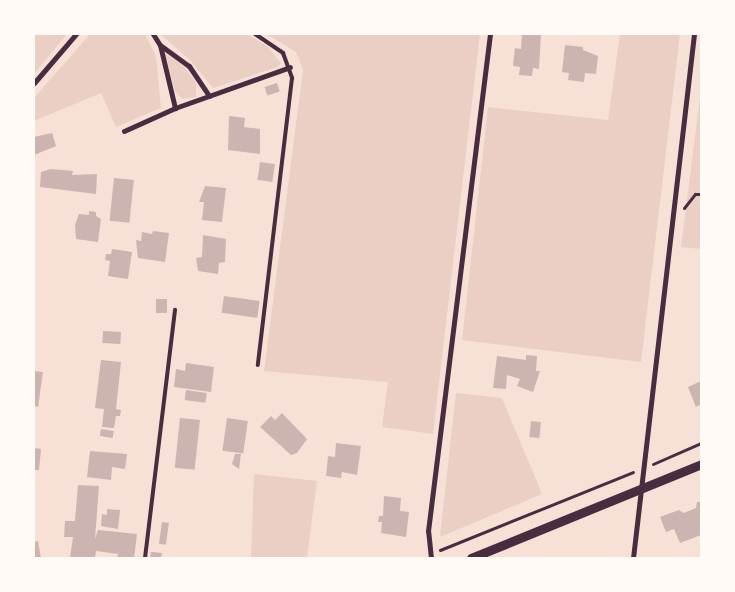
<!DOCTYPE html>
<style>
body{margin:0}
#map{position:relative;width:735px;height:592px;overflow:hidden;background:#f7e1d7;font-family:"Roboto Condensed",sans-serif}
div>[style]{position:absolute}
.green>*{inset:0;background:#ebcfc5}
.building>*{inset:0;background:#ccb4b1;transform-origin:0 0}
.path>*{height:3px;margin:-1.5px;padding:0 1.5px;transform-origin:1.5px;border-radius:1.5px;background:#4a2c40}
.service>*{height:4px;margin:-2px;padding:0 2px;transform-origin:2px;border-radius:2px;background:#4a2c40}
.minor>*{height:5px;margin:-2.5px;padding:0 2.5px;transform-origin:2.5px;border-radius:2.5px;background:#4a2c40}
.tertiary>*{height:9px;margin:-4.5px;padding:0 4.5px;transform-origin:4.5px;border-radius:4.5px;background:#4a2c40}
span{translate:-50% -50%;white-space:nowrap;text-align:center;line-height:1.15;-webkit-text-stroke:4px #fffaf5;paint-order:stroke}
.frame{position:absolute;inset:0;border:35px solid #fffaf5;pointer-events:none}
</style>
<div id="map">
<div class="green">
<div style="clip-path:polygon(34px 34px,67px 34px,34px 74px)"></div>
<div style="clip-path:polygon(90px 34px,145px 34px,156px 56px,161px 108px,116px 127px,101px 93px,34px 121px,34px 98px)"></div>
<div style="clip-path:polygon(160px 34px,247px 34px,267px 46px,281px 63px,278px 67px,213px 88px,190px 60px)"></div>
<div style="clip-path:polygon(266px 34px,480px 34px,433px 434px,382px 427px,388px 382px,264px 371px,303px 70px,296px 52px)"></div>
<div style="clip-path:polygon(620px 34px,680px 34px,641px 362px,462px 340px,488px 107px,608px 120px)"></div>
<div style="clip-path:polygon(165px 53px,183px 66px,196px 82px,196px 97px,182px 99px,175px 91px)"></div>
<div style="clip-path:polygon(701px 89px,701px 249px,681px 247px)"></div>
<div style="clip-path:polygon(456px 393px,502px 398px,542px 494px,440px 537px)"></div>
<div style="clip-path:polygon(254px 474px,317px 481px,307px 558px,251px 558px)"></div>
</div>
<div class="building">
<div style="clip-path:polygon(522px 34px,541px 34px,539px 69px,533px 68px,532px 76px,519px 75px,520px 67px,513px 66px,515px 48px,521px 49px)"></div>
<div style="clip-path:polygon(565px 45px,583px 47px,583px 50px,598px 56px,596px 74px,585px 73px,584px 82px,568px 80px,569px 73px,562px 72px)"></div>
<div style="left:277px;top:83px;width:9px;height:13px;rotate:72deg"></div>
<div style="clip-path:polygon(229px 116px,245px 118px,244px 127px,260px 129px,260px 154px,228px 150px)"></div>
<div style="clip-path:polygon(52px 133px,56px 146px,34px 155px,34px 137px)"></div>
<div style="left:260px;top:162px;width:15px;height:18px;rotate:8deg"></div>
<div style="clip-path:polygon(51px 169px,73px 171px,72px 175px,97px 174px,96px 194px,40px 187px,41px 172px)"></div>
<div style="left:114px;top:178px;width:20px;height:43px;rotate:6deg"></div>
<div style="clip-path:polygon(205px 186px,226px 188px,222px 222px,202px 220px,204px 202px,199px 202px)"></div>
<div style="clip-path:polygon(89px 211px,96px 212px,96px 216px,101px 219px,98px 242px,76px 239px,75px 225px,79px 214px,89px 215px)"></div>
<div style="clip-path:polygon(153px 231px,169px 233px,165px 262px,138px 258px,136px 240px,141px 241px,142px 232px,152px 234px)"></div>
<div style="clip-path:polygon(203px 235px,226px 239px,225px 262px,219px 263px,218px 274px,198px 271px,196px 258px,202px 257px)"></div>
<div style="clip-path:polygon(112px 249px,132px 252px,128px 279px,108px 276px,110px 261px,105px 260px,106px 254px,111px 254px)"></div>
<div style="left:224px;top:296px;width:36px;height:17px;rotate:8deg"></div>
<div style="left:156px;top:299px;width:11px;height:14px"></div>
<div style="left:103px;top:331px;width:18px;height:12px;rotate:3deg"></div>
<div style="clip-path:polygon(526px 355px,537px 356px,536px 371px,540px 371px,533px 392px,517px 386px,520px 379px,507px 375px,506px 389px,493px 388px,497px 356px,526px 360px)"></div>
<div style="clip-path:polygon(101px 360px,121px 362px,116px 409px,121px 410px,120px 416px,116px 416px,114px 428px,102px 427px,104px 409px,95px 408px)"></div>
<div style="clip-path:polygon(186px 363px,214px 367px,211px 392px,174px 387px,176px 369px,185px 371px)"></div>
<div style="clip-path:polygon(34px 371px,43px 372px,38px 407px,34px 406px)"></div>
<div style="clip-path:polygon(701px 381px,701px 404px,696px 407px,688px 387px)"></div>
<div style="left:186px;top:390px;width:21px;height:10px;rotate:8deg"></div>
<div style="clip-path:polygon(282px 413px,307px 439px,297px 453px,291px 455px,260px 427px,271px 416px,275px 420px)"></div>
<div style="left:180px;top:418px;width:20px;height:50px;rotate:6deg"></div>
<div style="left:227px;top:418px;width:21px;height:33px;rotate:8deg"></div>
<div style="left:531px;top:421px;width:10px;height:16px;rotate:6deg"></div>
<div style="left:101px;top:429px;width:13px;height:7px;rotate:9deg"></div>
<div style="clip-path:polygon(336px 443px,361px 446px,357px 475px,342px 472px,341px 478px,326px 476px,328px 456px,335px 457px)"></div>
<div style="clip-path:polygon(34px 448px,41px 449px,39px 470px,34px 470px)"></div>
<div style="clip-path:polygon(90px 451px,127px 454px,125px 469px,112px 467px,111px 480px,87px 477px)"></div>
<div style="clip-path:polygon(235px 454px,241px 454px,239px 469px,232px 464px)"></div>
<div style="clip-path:polygon(78px 485px,99px 486px,95px 539px,98px 530px,137px 534px,134px 558px,117px 558px,118px 554px,96px 551px,95px 557px,70px 558px,73px 537px,64px 537px,65px 521px,75px 521px)"></div>
<div style="clip-path:polygon(384px 496px,401px 498px,400px 511px,409px 512px,406px 537px,381px 533px,382px 522px,378px 522px,379px 516px,383px 516px)"></div>
<div style="clip-path:polygon(697px 502px,701px 502px,701px 535px,680px 543px,674px 529px,666px 532px,660px 517px,679px 510px,684px 513px,696px 508px)"></div>
<div style="clip-path:polygon(107px 509px,120px 510px,118px 529px,101px 526px,102px 514px,107px 515px)"></div>
<div style="left:162px;top:522px;width:7px;height:22px;rotate:8deg"></div>
<div style="clip-path:polygon(38px 541px,41px 558px,34px 558px,34px 542px)"></div>
<div style="clip-path:polygon(151px 552px,162px 553px,161px 558px,150px 558px)"></div>
</div>
<div class="path">
<div style="left:684px;top:208px;width:18px;rotate:-52deg"></div>
<div style="left:695px;top:194px;width:6px"></div>
<div style="left:653px;top:464px;width:52px;rotate:-23.6deg"></div>
<div style="left:440px;top:550px;width:208px;rotate:-22deg"></div>
</div>
<div class="service">
<div style="left:255px;top:34px;width:34px;rotate:34deg"></div>
<div style="left:283px;top:53px;width:27px;rotate:70deg"></div>
<div style="left:292px;top:78px;width:289px;rotate:96.8deg"></div>
<div style="left:145px;top:558px;width:250px;rotate:-83.1deg"></div>
</div>
<div class="minor">
<div style="left:153px;top:34px;width:13px;rotate:58deg"></div>
<div style="left:160px;top:45px;width:65px;rotate:76.6deg"></div>
<div style="left:160px;top:45px;width:36px;rotate:36deg"></div>
<div style="left:189px;top:66px;width:36px;rotate:56deg"></div>
<div style="left:34px;top:83px;width:65px;rotate:-49.4deg"></div>
<div style="left:124px;top:131px;width:56px;rotate:-24.3deg"></div>
<div style="left:175px;top:108px;width:122px;rotate:-19.6deg"></div>
<div style="left:431px;top:558px;width:27px;rotate:-96deg"></div>
<div style="left:428px;top:531px;width:501px;rotate:-82.89deg"></div>
<div style="left:633px;top:558px;width:528px;rotate:-83.36deg"></div>
</div>
<div class="tertiary">
<div style="left:471px;top:558px;width:248px;rotate:-22.2deg"></div>
</div>
<div class="frame"></div>
</div>
